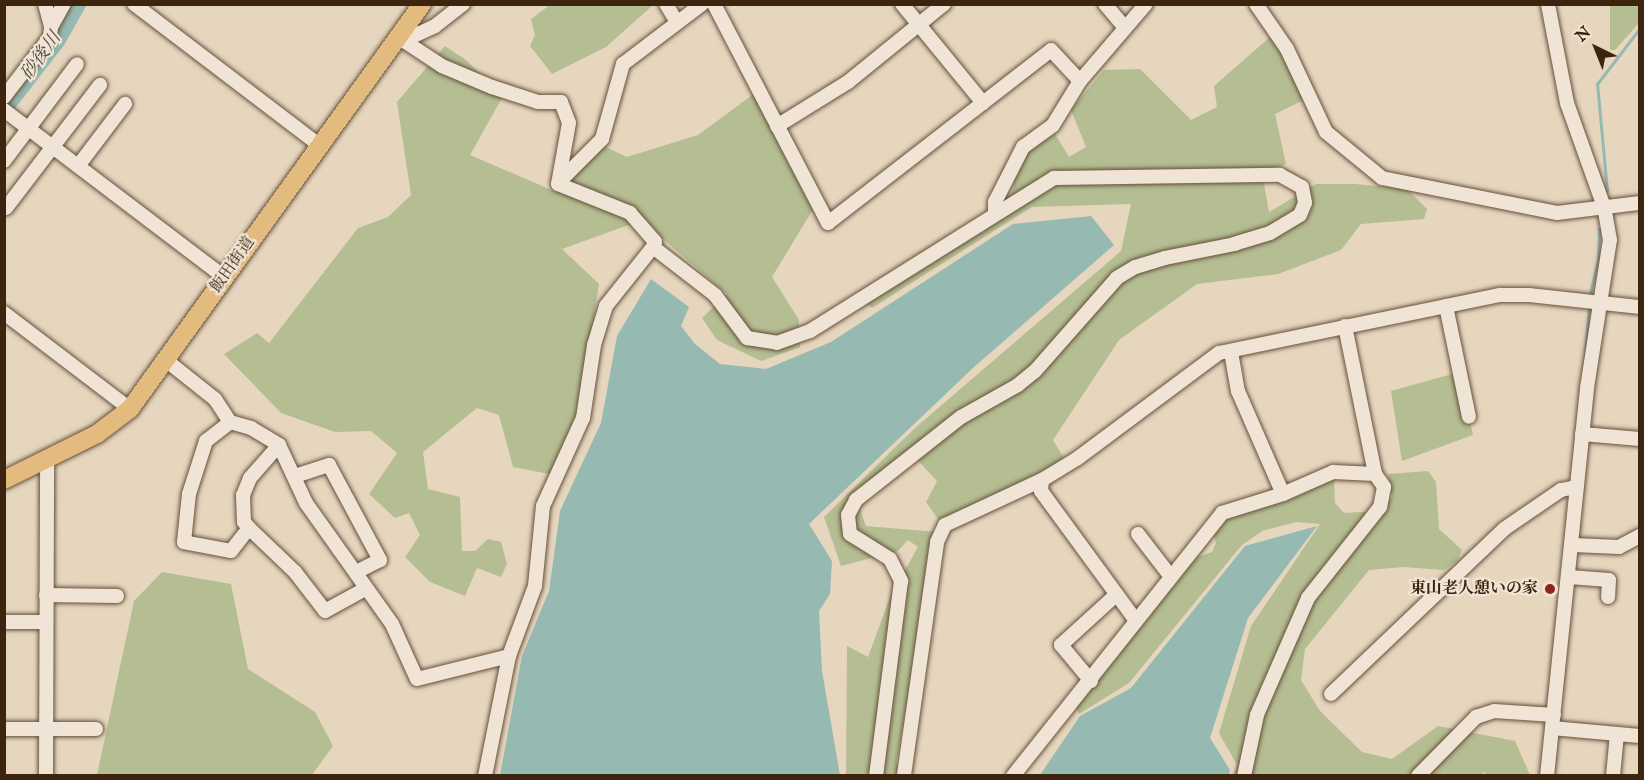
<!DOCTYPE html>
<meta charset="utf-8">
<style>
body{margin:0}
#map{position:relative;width:1644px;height:780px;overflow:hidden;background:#e6d6be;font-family:"IM FELL English","Noto Serif JP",serif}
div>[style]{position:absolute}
.green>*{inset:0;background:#b4be92}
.water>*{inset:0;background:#96b9b2}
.stream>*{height:3px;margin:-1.5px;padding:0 1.5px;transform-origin:1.5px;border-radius:1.5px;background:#96b9b2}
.river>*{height:18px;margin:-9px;padding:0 9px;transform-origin:9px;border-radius:9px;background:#96b9b2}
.roads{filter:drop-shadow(0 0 2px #66503b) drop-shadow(0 0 2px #66503b)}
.minor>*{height:14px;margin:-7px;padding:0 7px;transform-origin:7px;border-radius:7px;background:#efe4d5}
.major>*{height:18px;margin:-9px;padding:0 9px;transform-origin:9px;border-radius:9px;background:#e3bb7f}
.dots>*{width:16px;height:16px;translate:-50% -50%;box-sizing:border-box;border:3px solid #efe4d5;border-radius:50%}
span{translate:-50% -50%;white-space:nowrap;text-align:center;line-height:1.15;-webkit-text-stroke:4.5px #efe4d5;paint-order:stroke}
.street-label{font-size:16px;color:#3c240f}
.poi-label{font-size:16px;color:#3c240f;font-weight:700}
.right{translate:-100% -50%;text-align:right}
.water-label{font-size:18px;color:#524938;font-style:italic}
.frame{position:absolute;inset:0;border:6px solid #3c240f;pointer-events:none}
.north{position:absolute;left:1566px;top:18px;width:60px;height:60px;-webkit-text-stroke:4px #efe4d5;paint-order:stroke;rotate:317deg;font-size:16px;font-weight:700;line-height:24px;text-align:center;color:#3c240f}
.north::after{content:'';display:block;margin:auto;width:21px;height:27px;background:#3c240f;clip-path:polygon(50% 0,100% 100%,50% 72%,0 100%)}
</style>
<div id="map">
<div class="green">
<div style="clip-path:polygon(551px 4px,653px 4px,653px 5px,606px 47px,552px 74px,530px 46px,535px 35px,531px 19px)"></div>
<div style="clip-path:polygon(1610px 5px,1639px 5px,1639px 23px,1615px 50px,1610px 50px)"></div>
<div style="clip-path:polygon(1270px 37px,1308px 98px,1275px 114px,1286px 164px,1262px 173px,1269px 212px,1316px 184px,1355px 184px,1407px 189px,1427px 209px,1424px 219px,1361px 224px,1341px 250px,1278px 274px,1197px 284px,1119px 340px,1053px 440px,1065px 460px,940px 522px,926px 502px,937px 481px,911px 453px,859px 507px,866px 526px,938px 532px,896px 764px,905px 775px,846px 775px,847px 646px,868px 657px,890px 597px,918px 547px,908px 540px,898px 551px,841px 566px,824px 517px,915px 428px,1121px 251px,1131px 204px,1032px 207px,872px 308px,864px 302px,1008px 210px,1014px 185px,1010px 162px,1055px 134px,1069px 157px,1086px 147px,1071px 110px,1104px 70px,1140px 69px,1191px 120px,1217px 107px,1214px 86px)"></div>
<div style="clip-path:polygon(445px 46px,466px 60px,503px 96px,470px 155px,556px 192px,604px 146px,627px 157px,698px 135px,755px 93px,815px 206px,772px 277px,799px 320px,800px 347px,761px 361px,717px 340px,702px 318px,727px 294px,662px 238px,645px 219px,562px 249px,599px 284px,579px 414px,549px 474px,513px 467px,499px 415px,477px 408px,423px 452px,428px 489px,460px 497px,462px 551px,475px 551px,488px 539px,501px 542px,507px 564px,501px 577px,477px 568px,465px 596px,430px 582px,405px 557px,420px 535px,409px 513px,395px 518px,369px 494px,397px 453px,371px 431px,335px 432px,281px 413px,224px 354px,257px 333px,269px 343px,358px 228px,388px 217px,411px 195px,397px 102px)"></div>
<div style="clip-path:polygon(1459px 372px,1473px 435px,1402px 461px,1391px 391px)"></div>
<div style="clip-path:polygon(1428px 471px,1436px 482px,1439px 529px,1462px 550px,1457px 561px,1444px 570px,1403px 567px,1369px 570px,1305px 649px,1301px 680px,1320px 711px,1362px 752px,1392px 759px,1438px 726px,1515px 741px,1530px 775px,1483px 775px,1486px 771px,1478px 776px,1233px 775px,1237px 765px,1219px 733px,1251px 626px,1320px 524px,1296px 522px,1262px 531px,1241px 546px,1129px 683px,1079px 714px,1075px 706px,1194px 558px,1212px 552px,1216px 543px,1213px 533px,1233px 512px,1283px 499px,1334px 480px,1335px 503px,1344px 513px,1381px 511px,1392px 497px,1388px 474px)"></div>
<div style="clip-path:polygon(162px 572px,231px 584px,248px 669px,315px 712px,333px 746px,312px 775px,97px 775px,134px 601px)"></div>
</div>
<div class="water">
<div style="clip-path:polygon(1091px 216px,1114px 245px,974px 367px,809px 524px,832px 561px,830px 594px,819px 611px,822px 671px,840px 775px,500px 775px,522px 656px,549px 591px,560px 511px,601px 423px,617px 336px,651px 279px,689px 307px,681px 326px,695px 344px,720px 364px,766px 369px,831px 342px,1013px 224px)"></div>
<div style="clip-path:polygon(1317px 526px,1248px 618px,1210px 738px,1230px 770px,1229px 775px,1040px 775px,1080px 716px,1131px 688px,1245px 546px)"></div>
</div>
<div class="stream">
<div style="left:1607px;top:191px;width:107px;rotate:-95.3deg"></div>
<div style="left:1597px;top:84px;width:71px;rotate:-52.5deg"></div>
<div style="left:1589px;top:298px;width:40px;rotate:-77deg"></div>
<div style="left:1598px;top:259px;width:30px;rotate:-88deg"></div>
<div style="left:1584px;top:367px;width:62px;rotate:-85.4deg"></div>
</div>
<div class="river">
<div style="left:4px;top:108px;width:85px;rotate:-52.2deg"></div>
<div style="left:56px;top:41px;width:43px;rotate:-60.4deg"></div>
</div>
<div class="roads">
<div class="minor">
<div style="left:45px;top:4px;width:24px;rotate:75deg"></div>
<div style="left:51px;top:27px;width:26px;rotate:-61deg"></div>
<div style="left:134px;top:4px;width:231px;rotate:37.3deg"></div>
<div style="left:666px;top:4px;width:21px;rotate:59deg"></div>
<div style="left:714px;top:4px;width:247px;rotate:62.5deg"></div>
<div style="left:828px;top:223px;width:282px;rotate:-37.8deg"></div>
<div style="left:1051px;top:50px;width:42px;rotate:46.9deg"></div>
<div style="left:902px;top:4px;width:128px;rotate:50.7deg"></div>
<div style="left:1105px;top:4px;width:31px;rotate:50deg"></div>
<div style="left:1256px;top:4px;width:55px;rotate:55.4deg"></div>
<div style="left:1287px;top:49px;width:92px;rotate:64.8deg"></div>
<div style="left:1326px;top:132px;width:72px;rotate:39.4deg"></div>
<div style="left:1382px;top:178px;width:178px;rotate:11.3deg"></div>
<div style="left:1557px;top:213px;width:84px;rotate:-6.9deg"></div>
<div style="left:398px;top:37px;width:53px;rotate:33.4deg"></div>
<div style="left:442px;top:66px;width:54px;rotate:22.8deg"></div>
<div style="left:492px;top:87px;width:48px;rotate:18.1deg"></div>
<div style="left:538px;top:102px;width:23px"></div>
<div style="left:561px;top:102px;width:22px;rotate:69deg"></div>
<div style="left:569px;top:123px;width:62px;rotate:100.2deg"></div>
<div style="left:405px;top:40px;width:33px;rotate:-25deg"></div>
<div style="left:435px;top:26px;width:36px;rotate:-38deg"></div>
<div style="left:4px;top:97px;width:76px;rotate:-52.5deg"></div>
<div style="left:50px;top:37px;width:10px;rotate:-84deg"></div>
<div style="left:4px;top:110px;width:276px;rotate:37.2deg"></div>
<div style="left:777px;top:126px;width:84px;rotate:-31.8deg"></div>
<div style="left:848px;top:82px;width:124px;rotate:-39.1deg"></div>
<div style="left:4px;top:161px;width:121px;rotate:-53deg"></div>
<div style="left:78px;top:166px;width:78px;rotate:-52.8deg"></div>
<div style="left:561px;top:180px;width:58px;rotate:-45deg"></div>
<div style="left:602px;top:139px;width:78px;rotate:-74.4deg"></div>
<div style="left:623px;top:64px;width:99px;rotate:-37.2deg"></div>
<div style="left:558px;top:184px;width:78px;rotate:21.9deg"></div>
<div style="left:630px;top:213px;width:38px;rotate:49deg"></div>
<div style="left:655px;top:242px;width:5px;rotate:112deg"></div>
<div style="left:653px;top:247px;width:78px;rotate:37.7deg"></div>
<div style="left:715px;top:295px;width:54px;rotate:53.3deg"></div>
<div style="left:747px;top:338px;width:30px;rotate:9deg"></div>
<div style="left:777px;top:343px;width:35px;rotate:-20deg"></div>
<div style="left:810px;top:331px;width:288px;rotate:-32.1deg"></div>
<div style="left:1054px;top:178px;width:226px;rotate:-0.8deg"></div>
<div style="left:1280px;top:175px;width:25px;rotate:29deg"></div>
<div style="left:1302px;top:187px;width:16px;rotate:79deg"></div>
<div style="left:1305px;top:203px;width:13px;rotate:113deg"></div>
<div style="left:1300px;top:215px;width:35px;rotate:149deg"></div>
<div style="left:1270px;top:233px;width:37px;rotate:163deg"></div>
<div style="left:1235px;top:244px;width:71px;rotate:168.7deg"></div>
<div style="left:1165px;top:258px;width:31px;rotate:163deg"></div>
<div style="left:1135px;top:267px;width:21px;rotate:149deg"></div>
<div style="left:1117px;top:278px;width:124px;rotate:131.4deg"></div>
<div style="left:1035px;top:371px;width:22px;rotate:141deg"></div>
<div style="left:1018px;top:385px;width:65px;rotate:150.7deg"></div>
<div style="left:961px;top:417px;width:134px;rotate:141.7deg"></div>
<div style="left:856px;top:500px;width:17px;rotate:118deg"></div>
<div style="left:848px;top:515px;width:19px;rotate:84deg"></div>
<div style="left:850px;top:534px;width:47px;rotate:32deg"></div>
<div style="left:890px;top:559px;width:25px;rotate:63deg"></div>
<div style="left:901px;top:581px;width:197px;rotate:97.3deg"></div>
<div style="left:6px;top:208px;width:155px;rotate:-52.6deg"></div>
<div style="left:995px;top:214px;width:12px;rotate:-90deg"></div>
<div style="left:995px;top:202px;width:62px;rotate:-63deg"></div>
<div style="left:1023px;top:147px;width:37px;rotate:-36deg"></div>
<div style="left:1053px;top:125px;width:52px;rotate:-58.5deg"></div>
<div style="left:1080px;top:81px;width:101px;rotate:-49.4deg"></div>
<div style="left:1446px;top:306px;width:113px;rotate:78.3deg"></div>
<div style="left:4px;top:313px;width:158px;rotate:37.3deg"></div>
<div style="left:1345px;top:326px;width:151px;rotate:78.5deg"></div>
<div style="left:1231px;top:352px;width:40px;rotate:80deg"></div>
<div style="left:1238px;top:391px;width:112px;rotate:66.4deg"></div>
<div style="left:167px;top:361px;width:61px;rotate:38.4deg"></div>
<div style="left:215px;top:399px;width:27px;rotate:57deg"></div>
<div style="left:1582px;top:434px;width:58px;rotate:4.9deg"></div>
<div style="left:279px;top:445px;width:44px;rotate:131.3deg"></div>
<div style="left:250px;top:478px;width:18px;rotate:112deg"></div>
<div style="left:243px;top:495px;width:27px;rotate:88deg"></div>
<div style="left:244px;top:522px;width:8px;rotate:50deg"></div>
<div style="left:249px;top:528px;width:29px;rotate:128deg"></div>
<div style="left:231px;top:551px;width:48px;rotate:-169.2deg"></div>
<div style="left:184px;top:542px;width:48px;rotate:-84.1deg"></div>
<div style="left:189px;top:494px;width:56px;rotate:-72.2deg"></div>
<div style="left:206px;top:441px;width:31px;rotate:-38deg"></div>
<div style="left:230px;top:422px;width:22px;rotate:16deg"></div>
<div style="left:251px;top:428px;width:33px;rotate:31deg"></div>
<div style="left:279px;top:445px;width:64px;rotate:65deg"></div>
<div style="left:306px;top:503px;width:148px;rotate:54.6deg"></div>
<div style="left:392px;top:624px;width:60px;rotate:65.6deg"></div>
<div style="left:417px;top:679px;width:95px;rotate:-14deg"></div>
<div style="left:295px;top:476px;width:36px;rotate:-18deg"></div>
<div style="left:329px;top:465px;width:108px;rotate:61.8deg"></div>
<div style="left:380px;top:560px;width:27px;rotate:153deg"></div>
<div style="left:1042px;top:480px;width:11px;rotate:95deg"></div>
<div style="left:1041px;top:491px;width:161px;rotate:53.8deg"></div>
<div style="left:249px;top:528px;width:64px;rotate:43.7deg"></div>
<div style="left:295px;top:572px;width:49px;rotate:52.4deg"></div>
<div style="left:325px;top:611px;width:46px;rotate:-28.8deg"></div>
<div style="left:1138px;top:534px;width:54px;rotate:52.5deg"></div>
<div style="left:1573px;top:545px;width:46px;rotate:2.5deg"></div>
<div style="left:1619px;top:547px;width:24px;rotate:-28deg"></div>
<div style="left:1569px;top:577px;width:40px;rotate:4.3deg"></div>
<div style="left:1609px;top:580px;width:17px;rotate:93deg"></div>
<div style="left:46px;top:595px;width:71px;rotate:0.8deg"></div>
<div style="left:4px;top:622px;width:42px"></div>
<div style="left:1091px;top:681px;width:47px;rotate:-129.8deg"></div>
<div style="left:1061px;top:645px;width:74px;rotate:-42.3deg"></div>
<div style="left:1331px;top:694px;width:239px;rotate:-43.6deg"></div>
<div style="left:1504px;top:529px;width:69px;rotate:-34.4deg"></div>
<div style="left:1561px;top:490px;width:16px;rotate:-11deg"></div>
<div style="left:1552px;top:728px;width:88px;rotate:5.2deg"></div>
<div style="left:4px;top:729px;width:92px"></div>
<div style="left:904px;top:775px;width:235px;rotate:-81.9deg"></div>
<div style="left:937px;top:542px;width:19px;rotate:-65deg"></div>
<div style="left:945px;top:525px;width:107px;rotate:-24.9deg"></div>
<div style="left:1042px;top:480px;width:42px;rotate:-31.4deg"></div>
<div style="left:1078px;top:458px;width:176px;rotate:-36.7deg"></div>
<div style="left:1219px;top:353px;width:287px;rotate:-11.7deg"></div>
<div style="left:1500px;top:295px;width:29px"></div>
<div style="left:1529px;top:295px;width:112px;rotate:6.2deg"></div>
<div style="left:46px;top:776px;width:317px;rotate:-89.8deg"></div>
<div style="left:485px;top:776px;width:122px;rotate:-78.7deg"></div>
<div style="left:509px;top:656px;width:75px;rotate:-69.6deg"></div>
<div style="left:535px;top:586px;width:80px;rotate:-84.3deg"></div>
<div style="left:543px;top:506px;width:97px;rotate:-65.6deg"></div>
<div style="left:583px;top:418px;width:74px;rotate:-81.4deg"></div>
<div style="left:594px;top:345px;width:41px;rotate:-72.9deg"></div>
<div style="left:606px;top:306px;width:75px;rotate:-51.5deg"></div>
<div style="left:1013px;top:776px;width:336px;rotate:-51.5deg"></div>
<div style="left:1222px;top:513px;width:64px;rotate:-17.3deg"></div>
<div style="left:1283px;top:494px;width:55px;rotate:-23.7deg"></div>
<div style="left:1333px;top:472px;width:42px;rotate:2.7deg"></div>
<div style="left:1375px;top:474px;width:16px;rotate:55deg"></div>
<div style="left:1384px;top:487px;width:20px;rotate:101deg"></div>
<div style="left:1380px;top:507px;width:116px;rotate:128.4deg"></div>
<div style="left:1308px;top:598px;width:128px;rotate:113.6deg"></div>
<div style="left:1257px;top:715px;width:62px;rotate:102deg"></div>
<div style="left:1418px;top:776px;width:83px;rotate:-45.5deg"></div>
<div style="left:1476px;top:717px;width:19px;rotate:-18deg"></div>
<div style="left:1494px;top:711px;width:60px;rotate:3.8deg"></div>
<div style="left:1547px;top:776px;width:390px;rotate:-84.1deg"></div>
<div style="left:1587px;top:388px;width:150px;rotate:-81.2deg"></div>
<div style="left:1610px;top:240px;width:34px;rotate:-100deg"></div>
<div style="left:1604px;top:207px;width:110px;rotate:-109.6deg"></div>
<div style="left:1567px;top:103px;width:101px;rotate:-100.9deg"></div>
<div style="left:1613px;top:776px;width:42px;rotate:-84.6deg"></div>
</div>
<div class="major">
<div style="left:4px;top:480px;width:104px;rotate:-26.3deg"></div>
<div style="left:97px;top:434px;width:41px;rotate:-37.1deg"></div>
<div style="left:130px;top:409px;width:499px;rotate:-54.2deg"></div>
</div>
</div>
<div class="dots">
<div style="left:1550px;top:589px;background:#8f2418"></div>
</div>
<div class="street-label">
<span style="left:233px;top:265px;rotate:-55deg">飯田街道</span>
</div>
<div class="poi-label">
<span class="right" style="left:1538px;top:589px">東山老人憩いの家</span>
</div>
<div class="water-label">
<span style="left:42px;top:57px;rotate:-54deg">砂後川</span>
</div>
<div class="frame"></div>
<div class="north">N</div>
</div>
